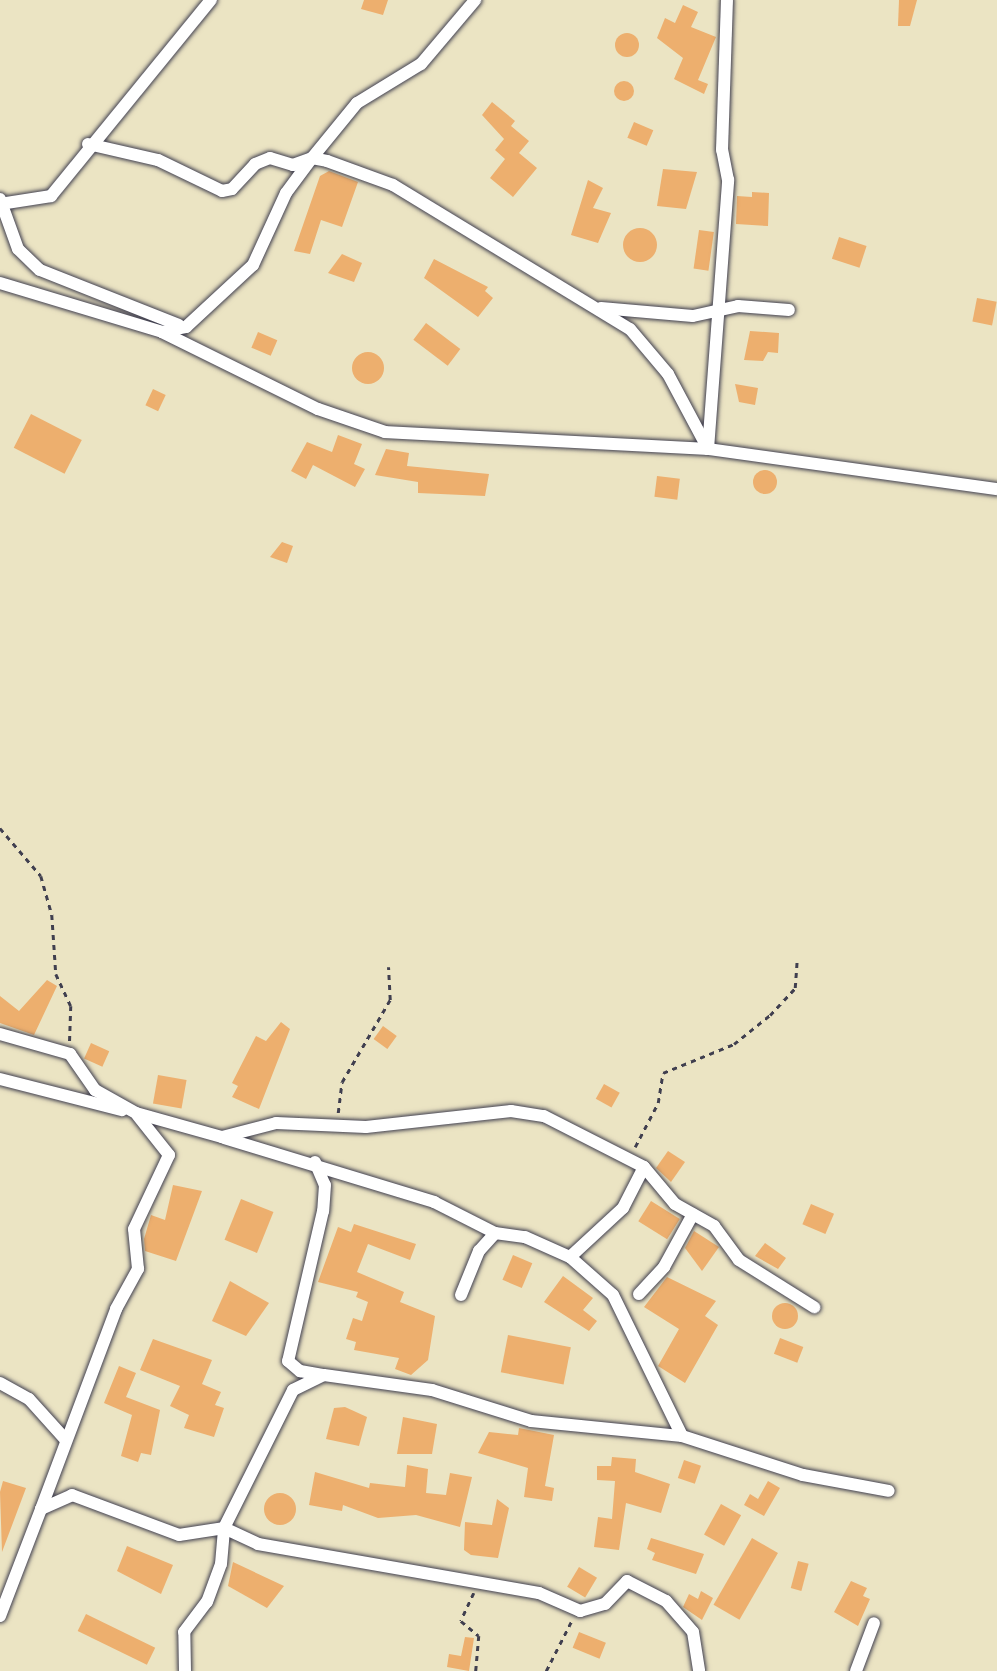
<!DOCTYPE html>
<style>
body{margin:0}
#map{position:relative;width:997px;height:1671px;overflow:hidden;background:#ebe4c3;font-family:"Playpen Sans",sans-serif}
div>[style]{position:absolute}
.building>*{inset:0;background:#edaf6e;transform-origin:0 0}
.round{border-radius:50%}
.path>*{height:2.5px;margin-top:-1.25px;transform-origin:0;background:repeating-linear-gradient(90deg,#403f4f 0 5px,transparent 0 10px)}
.roads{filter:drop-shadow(0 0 2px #403f4f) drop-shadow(0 0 2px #403f4f)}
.minor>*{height:12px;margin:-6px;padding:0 6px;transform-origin:6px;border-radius:6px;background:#fff}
span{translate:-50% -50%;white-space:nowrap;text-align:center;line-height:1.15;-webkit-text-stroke:5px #fcf5e5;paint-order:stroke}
</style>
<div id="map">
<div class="building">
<div style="clip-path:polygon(364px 0,388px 0,383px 15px,361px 9px)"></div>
<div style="clip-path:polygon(899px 0,917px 0,910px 26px,898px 26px)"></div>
<div style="clip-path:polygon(683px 5px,698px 12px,691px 27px,716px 37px,698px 80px,708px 84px,704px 94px,674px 79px,683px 58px,657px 38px,665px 18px,675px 23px)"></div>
<div class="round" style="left:615px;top:33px;width:24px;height:24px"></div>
<div class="round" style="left:614px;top:81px;width:20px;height:20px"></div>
<div style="clip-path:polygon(492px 102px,515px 121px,511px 126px,529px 141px,519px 153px,537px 168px,513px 197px,490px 178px,505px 159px,495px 150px,504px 139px,482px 115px)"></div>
<div style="left:634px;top:122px;width:21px;height:17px;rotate:23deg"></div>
<div style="clip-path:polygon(663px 169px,697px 172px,686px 209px,657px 206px)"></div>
<div style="clip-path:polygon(329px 171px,358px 182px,342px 227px,321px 220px,310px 254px,294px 251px,320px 176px)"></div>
<div style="clip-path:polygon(588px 180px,603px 188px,593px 208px,611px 213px,598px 243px,571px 235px)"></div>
<div style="clip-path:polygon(752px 192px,769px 193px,768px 226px,736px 224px,737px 196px,752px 197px)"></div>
<div class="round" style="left:623px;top:228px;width:34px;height:34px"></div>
<div style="left:699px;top:230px;width:15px;height:39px;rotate:8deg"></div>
<div style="left:839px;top:237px;width:29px;height:23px;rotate:18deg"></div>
<div style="clip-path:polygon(342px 254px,362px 263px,354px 282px,328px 273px)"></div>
<div style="clip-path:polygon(434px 259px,488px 287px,485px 291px,493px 298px,478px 317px,424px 278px)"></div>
<div style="left:977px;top:298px;width:20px;height:24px;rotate:11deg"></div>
<div style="left:426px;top:323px;width:43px;height:21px;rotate:37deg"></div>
<div style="clip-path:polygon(750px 331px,779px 333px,778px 353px,768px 352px,763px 361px,744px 360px)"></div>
<div style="left:258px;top:332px;width:21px;height:17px;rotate:23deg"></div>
<div class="round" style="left:352px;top:352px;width:32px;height:32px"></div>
<div style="clip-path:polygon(735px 384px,758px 388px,755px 405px,739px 402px)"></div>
<div style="left:153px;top:389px;width:14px;height:18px;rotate:25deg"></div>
<div style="left:31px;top:414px;width:57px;height:38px;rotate:27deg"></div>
<div style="clip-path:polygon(338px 435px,362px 444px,354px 464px,365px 469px,355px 487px,313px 465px,306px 479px,291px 471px,307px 442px,332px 452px)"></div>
<div style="clip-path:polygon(386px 449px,409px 453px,407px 466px,489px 474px,485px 496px,418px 493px,418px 482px,375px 475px)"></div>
<div class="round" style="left:753px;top:470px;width:24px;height:24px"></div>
<div style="left:657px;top:476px;width:23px;height:21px;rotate:7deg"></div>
<div style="clip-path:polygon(282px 542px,293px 546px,287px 563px,270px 557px)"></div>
<div style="clip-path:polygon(47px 980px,57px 986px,34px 1035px,0 1023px,0 996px,19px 1011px)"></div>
<div style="clip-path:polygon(281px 1022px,290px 1029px,259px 1109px,232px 1097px,238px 1086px,232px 1083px,256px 1036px,266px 1041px)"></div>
<div style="left:383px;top:1026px;width:17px;height:16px;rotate:36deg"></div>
<div style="left:91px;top:1043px;width:20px;height:17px;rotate:24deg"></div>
<div style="left:158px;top:1075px;width:29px;height:29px;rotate:10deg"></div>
<div style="left:604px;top:1084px;width:18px;height:17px;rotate:29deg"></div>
<div style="clip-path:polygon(668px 1151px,685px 1162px,671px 1182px,656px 1168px)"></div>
<div style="clip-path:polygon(173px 1185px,202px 1191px,176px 1261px,145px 1251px,144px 1239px,151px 1215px,165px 1220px)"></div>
<div style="left:241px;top:1199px;width:35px;height:44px;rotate:22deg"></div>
<div style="left:651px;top:1201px;width:34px;height:24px;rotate:32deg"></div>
<div style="left:811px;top:1204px;width:25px;height:22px;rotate:23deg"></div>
<div style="clip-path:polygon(354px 1224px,416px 1244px,410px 1260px,368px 1244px,357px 1272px,404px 1292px,400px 1302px,435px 1316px,428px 1360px,411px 1375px,395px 1369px,399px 1358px,354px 1350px,356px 1342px,346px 1339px,353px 1318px,362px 1321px,368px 1302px,356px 1297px,358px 1292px,318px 1282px,338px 1227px,351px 1232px)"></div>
<div style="clip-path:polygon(694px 1231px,719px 1247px,702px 1271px,685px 1248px)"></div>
<div style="clip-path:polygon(765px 1243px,786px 1258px,778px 1269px,755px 1256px)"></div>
<div style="left:513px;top:1255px;width:21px;height:27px;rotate:23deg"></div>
<div style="clip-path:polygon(563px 1276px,593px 1298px,583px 1310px,597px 1321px,589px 1331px,544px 1302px)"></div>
<div style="clip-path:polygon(667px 1277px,716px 1301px,705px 1316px,718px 1325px,685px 1383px,658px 1366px,679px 1329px,644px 1307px)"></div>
<div style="clip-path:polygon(230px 1281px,269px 1303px,246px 1336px,212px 1321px)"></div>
<div class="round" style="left:772px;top:1303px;width:26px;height:26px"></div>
<div style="left:508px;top:1335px;width:64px;height:38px;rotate:11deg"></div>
<div style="left:780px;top:1338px;width:25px;height:17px;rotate:21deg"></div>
<div style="clip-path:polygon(153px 1339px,212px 1360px,202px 1384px,221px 1392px,215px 1405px,224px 1408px,214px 1437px,184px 1428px,189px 1415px,170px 1406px,180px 1386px,140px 1370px)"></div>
<div style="clip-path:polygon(119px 1366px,136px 1373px,126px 1397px,160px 1410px,151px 1455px,141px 1453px,138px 1462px,121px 1456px,132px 1415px,104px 1403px)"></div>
<div style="clip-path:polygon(345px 1407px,367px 1417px,359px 1446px,326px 1439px,334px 1408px)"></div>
<div style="clip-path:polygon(403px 1417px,437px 1424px,432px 1454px,397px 1454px)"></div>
<div style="clip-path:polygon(519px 1428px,554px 1435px,545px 1486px,554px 1488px,552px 1501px,524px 1497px,528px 1468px,478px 1453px,489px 1432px,518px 1435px)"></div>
<div style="clip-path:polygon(612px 1457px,636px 1459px,635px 1472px,670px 1484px,661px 1513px,626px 1503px,619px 1550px,594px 1547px,598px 1517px,612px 1519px,615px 1481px,597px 1480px,597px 1466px,611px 1466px)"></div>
<div style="left:684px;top:1460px;width:18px;height:19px;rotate:19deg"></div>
<div style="clip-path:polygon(407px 1465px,428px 1469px,426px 1493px,446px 1495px,450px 1473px,472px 1477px,460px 1527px,416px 1515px,378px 1518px,343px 1505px,342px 1511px,309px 1505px,315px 1472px,369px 1488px,370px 1483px,405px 1487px)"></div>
<div style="clip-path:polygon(3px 1481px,26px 1488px,2px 1552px,0 1492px)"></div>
<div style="clip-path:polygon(768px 1481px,780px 1488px,764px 1516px,744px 1505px,750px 1494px,758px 1499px)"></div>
<div class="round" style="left:264px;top:1493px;width:32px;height:32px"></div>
<div style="clip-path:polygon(497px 1499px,509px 1508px,498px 1558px,471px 1555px,464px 1550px,465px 1522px,492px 1525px)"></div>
<div style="left:721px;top:1504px;width:23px;height:35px;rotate:29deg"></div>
<div style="clip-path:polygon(651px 1538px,704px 1554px,696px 1574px,652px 1560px,655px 1553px,647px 1549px)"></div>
<div style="left:752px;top:1538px;width:30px;height:77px;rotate:30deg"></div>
<div style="clip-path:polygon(127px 1546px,173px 1565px,161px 1594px,117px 1571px)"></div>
<div style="left:798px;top:1561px;width:11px;height:28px;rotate:15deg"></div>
<div style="clip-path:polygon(233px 1562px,284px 1586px,267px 1608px,228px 1586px)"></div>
<div style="left:579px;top:1567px;width:21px;height:23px;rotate:31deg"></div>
<div style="clip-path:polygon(851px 1581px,867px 1588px,863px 1596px,870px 1599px,858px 1626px,834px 1612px)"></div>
<div style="clip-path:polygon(701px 1591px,713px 1598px,702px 1620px,683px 1607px,689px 1594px,698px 1599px)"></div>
<div style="left:86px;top:1614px;width:77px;height:19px;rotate:26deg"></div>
<div style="left:579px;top:1632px;width:29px;height:17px;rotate:22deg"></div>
<div style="clip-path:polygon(465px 1637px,474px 1638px,469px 1671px,447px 1667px,449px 1654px,461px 1656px)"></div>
</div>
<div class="path">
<div style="left:0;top:828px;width:63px;rotate:49.5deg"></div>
<div style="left:41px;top:876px;width:41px;rotate:74.2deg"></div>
<div style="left:52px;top:915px;width:59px;rotate:86.1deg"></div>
<div style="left:56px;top:974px;width:35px;rotate:65deg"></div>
<div style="left:71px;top:1006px;width:36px;rotate:92deg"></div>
<div style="left:338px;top:1113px;width:31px;rotate:-83deg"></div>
<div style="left:342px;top:1082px;width:95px;rotate:-59.7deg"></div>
<div style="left:390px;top:1000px;width:33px;rotate:-93deg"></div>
<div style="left:635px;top:1147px;width:50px;rotate:-62.4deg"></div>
<div style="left:658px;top:1103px;width:30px;rotate:-81deg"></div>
<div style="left:663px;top:1073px;width:77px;rotate:-22.2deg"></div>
<div style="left:734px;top:1044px;width:46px;rotate:-38.9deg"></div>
<div style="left:770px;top:1015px;width:37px;rotate:-47deg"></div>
<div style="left:795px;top:988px;width:26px;rotate:-86deg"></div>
<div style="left:474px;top:1593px;width:31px;rotate:115deg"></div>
<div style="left:461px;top:1621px;width:23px;rotate:40deg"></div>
<div style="left:479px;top:1636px;width:35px;rotate:95deg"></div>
<div style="left:546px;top:1671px;width:55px;rotate:-63deg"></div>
</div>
<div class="roads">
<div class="minor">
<div style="left:88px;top:144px;width:72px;rotate:12.9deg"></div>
<div style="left:158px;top:160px;width:71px;rotate:25.8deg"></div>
<div style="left:222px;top:191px;width:10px;rotate:-11deg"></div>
<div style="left:232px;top:189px;width:34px;rotate:-47deg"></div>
<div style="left:255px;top:164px;width:16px;rotate:-22deg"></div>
<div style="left:270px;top:158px;width:24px;rotate:17deg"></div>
<div style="left:293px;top:165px;width:20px;rotate:-20deg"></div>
<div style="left:312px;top:158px;width:71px;rotate:-50.7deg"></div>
<div style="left:357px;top:103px;width:75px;rotate:-31.4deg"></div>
<div style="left:421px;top:64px;width:84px;rotate:-49.8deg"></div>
<div style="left:0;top:199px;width:53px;rotate:70.2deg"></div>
<div style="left:18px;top:249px;width:30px;rotate:44deg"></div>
<div style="left:40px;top:270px;width:149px;rotate:21.6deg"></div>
<div style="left:0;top:204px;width:52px;rotate:-8.9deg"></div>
<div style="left:51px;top:196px;width:253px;rotate:-50.8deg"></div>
<div style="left:0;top:283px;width:169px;rotate:16.8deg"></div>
<div style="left:162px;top:332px;width:174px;rotate:26.3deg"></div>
<div style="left:318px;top:409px;width:71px;rotate:18.9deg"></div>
<div style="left:385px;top:432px;width:323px;rotate:3deg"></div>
<div style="left:708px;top:449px;width:292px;rotate:7.9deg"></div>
<div style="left:601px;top:308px;width:92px;rotate:5deg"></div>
<div style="left:693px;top:316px;width:46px;rotate:-12.5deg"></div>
<div style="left:738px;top:306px;width:51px;rotate:4.5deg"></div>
<div style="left:162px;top:332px;width:25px;rotate:-12deg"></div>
<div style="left:186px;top:327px;width:91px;rotate:-42.8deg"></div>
<div style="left:253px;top:265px;width:79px;rotate:-65.4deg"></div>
<div style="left:286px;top:193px;width:44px;rotate:-53.4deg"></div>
<div style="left:312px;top:158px;width:15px;rotate:11deg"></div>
<div style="left:327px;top:161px;width:70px;rotate:20deg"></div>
<div style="left:393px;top:185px;width:277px;rotate:31.3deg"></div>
<div style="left:630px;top:329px;width:59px;rotate:49.8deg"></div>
<div style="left:668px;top:374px;width:85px;rotate:61.9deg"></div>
<div style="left:708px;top:449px;width:270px;rotate:-85.7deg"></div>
<div style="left:728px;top:180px;width:31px;rotate:-101deg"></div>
<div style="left:722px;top:150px;width:150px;rotate:-88.1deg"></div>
<div style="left:0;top:1034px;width:73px;rotate:15.9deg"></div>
<div style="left:70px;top:1054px;width:44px;rotate:55.2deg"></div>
<div style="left:95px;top:1090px;width:47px;rotate:29.3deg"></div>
<div style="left:136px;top:1113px;width:89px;rotate:15.6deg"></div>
<div style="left:222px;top:1137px;width:56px;rotate:-14.5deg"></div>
<div style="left:276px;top:1123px;width:90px;rotate:2.5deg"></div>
<div style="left:366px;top:1127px;width:146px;rotate:-6.3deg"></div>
<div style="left:511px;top:1111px;width:33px;rotate:9deg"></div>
<div style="left:544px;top:1116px;width:112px;rotate:27deg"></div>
<div style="left:644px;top:1167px;width:48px;rotate:50deg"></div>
<div style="left:675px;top:1204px;width:45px;rotate:29.4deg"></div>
<div style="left:714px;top:1226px;width:42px;rotate:53.7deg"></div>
<div style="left:739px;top:1260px;width:89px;rotate:32.1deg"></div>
<div style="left:0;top:1079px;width:126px;rotate:14.3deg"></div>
<div style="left:224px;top:1138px;width:220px;rotate:16.9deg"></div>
<div style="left:434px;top:1202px;width:68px;rotate:26.9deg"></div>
<div style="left:495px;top:1233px;width:30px;rotate:8deg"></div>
<div style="left:525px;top:1237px;width:49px;rotate:24deg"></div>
<div style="left:570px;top:1257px;width:57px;rotate:41.5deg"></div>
<div style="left:613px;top:1295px;width:157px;rotate:63.9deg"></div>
<div style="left:682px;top:1436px;width:127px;rotate:17.9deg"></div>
<div style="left:803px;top:1475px;width:87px;rotate:10.5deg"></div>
<div style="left:315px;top:1162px;width:25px;rotate:67deg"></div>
<div style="left:325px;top:1185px;width:26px;rotate:94deg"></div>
<div style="left:323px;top:1211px;width:154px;rotate:103.1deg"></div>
<div style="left:288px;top:1361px;width:16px;rotate:40deg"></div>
<div style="left:300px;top:1371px;width:23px;rotate:10deg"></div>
<div style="left:570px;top:1257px;width:72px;rotate:-42.8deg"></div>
<div style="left:623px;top:1208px;width:46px;rotate:-62.9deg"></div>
<div style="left:639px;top:1294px;width:37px;rotate:-47deg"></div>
<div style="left:664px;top:1267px;width:60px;rotate:-61.3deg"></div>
<div style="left:461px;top:1295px;width:48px;rotate:-67.8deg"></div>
<div style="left:479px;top:1251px;width:24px;rotate:-48deg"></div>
<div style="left:0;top:1383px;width:33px;rotate:29deg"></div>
<div style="left:29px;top:1399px;width:54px;rotate:48deg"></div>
<div style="left:41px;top:1509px;width:214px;rotate:-69.4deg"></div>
<div style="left:116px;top:1309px;width:46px;rotate:-61.2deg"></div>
<div style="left:138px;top:1269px;width:40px;rotate:-95.7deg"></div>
<div style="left:134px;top:1229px;width:82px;rotate:-64.7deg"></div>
<div style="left:169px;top:1155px;width:50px;rotate:-128.5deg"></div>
<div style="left:0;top:1616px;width:115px;rotate:-69deg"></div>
<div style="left:41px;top:1509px;width:34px;rotate:-24deg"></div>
<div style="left:72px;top:1495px;width:114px;rotate:20.5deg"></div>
<div style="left:179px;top:1535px;width:46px;rotate:-8.8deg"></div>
<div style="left:224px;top:1528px;width:154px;rotate:-63.4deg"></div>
<div style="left:293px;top:1390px;width:34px;rotate:-26deg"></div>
<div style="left:324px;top:1375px;width:109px;rotate:7.9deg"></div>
<div style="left:432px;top:1390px;width:104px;rotate:17.4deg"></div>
<div style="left:531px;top:1421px;width:152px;rotate:5.7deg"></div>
<div style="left:185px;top:1671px;width:39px;rotate:-91deg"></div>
<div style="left:184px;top:1632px;width:38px;rotate:-53deg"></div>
<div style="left:207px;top:1602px;width:40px;rotate:-69.8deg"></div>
<div style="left:221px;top:1564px;width:36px;rotate:-85deg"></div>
<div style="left:224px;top:1528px;width:38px;rotate:25deg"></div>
<div style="left:258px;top:1544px;width:285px;rotate:9.9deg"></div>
<div style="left:539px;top:1593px;width:45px;rotate:23.7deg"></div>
<div style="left:580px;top:1611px;width:26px;rotate:-16deg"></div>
<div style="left:605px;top:1604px;width:32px;rotate:-46deg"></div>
<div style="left:627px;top:1581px;width:44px;rotate:27.1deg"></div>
<div style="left:666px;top:1601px;width:41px;rotate:48.9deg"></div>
<div style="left:693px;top:1632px;width:39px;rotate:81deg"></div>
<div style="left:856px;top:1671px;width:51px;rotate:-69.4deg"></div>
</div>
</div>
</div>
